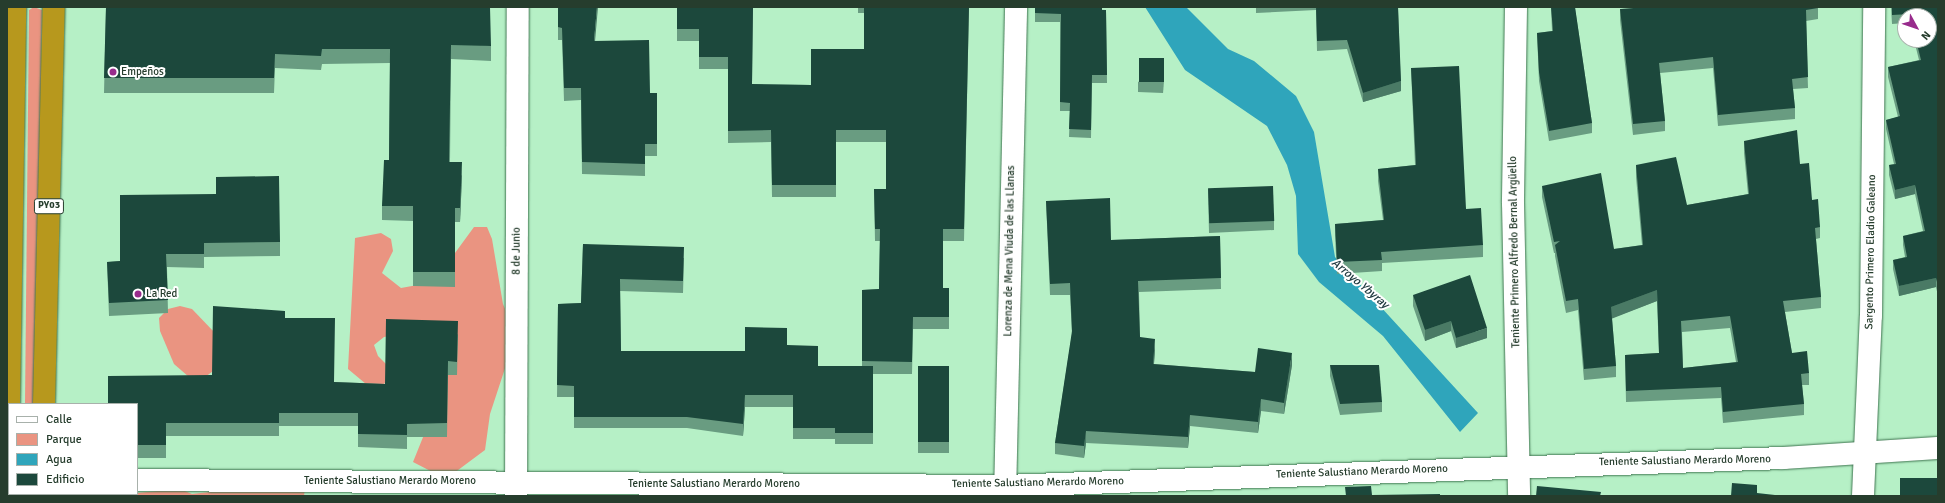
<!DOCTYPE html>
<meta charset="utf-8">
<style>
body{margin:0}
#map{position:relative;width:1945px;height:503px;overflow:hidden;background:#b6f0c6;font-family:Signika,sans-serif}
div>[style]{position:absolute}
.green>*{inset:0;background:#ea9481}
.water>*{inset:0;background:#2fa5bb}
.roads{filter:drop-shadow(0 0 1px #3f7450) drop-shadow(0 0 1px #3f7450)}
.minor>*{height:22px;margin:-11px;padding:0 11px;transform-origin:11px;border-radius:11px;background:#fff}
.highway>*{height:22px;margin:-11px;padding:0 11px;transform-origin:11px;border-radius:11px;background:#b7981d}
.wall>*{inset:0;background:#699c81;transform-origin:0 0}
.shaded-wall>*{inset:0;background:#4a7a65}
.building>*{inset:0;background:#1c483c;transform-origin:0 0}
.dots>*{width:11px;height:11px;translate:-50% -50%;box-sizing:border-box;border:2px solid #fff;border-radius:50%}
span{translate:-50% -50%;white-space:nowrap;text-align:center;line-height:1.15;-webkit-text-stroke:4px #fff;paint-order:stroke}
.shield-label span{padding:1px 3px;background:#fff;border:1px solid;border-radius:3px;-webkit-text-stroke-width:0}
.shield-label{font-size:10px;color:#263d2d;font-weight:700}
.poi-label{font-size:11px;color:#263d2d}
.left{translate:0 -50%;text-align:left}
.street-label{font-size:11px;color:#263d2d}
.water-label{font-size:12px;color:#213a40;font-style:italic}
.frame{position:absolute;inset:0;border:8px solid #263d2d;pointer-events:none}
.legend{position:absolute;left:8px;top:403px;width:130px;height:92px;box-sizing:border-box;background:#fff;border:1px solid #a8b1ab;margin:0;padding:5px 7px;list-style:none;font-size:12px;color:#263d2d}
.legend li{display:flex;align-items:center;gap:8px;height:20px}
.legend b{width:20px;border:1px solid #a8b1ab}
.north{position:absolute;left:1897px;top:8px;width:40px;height:40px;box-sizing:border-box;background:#fff;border:1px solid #a8b1ab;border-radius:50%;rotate:130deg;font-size:11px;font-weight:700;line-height:16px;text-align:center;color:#263d2d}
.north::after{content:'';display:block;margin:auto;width:14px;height:18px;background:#982b8c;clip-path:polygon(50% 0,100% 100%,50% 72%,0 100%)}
</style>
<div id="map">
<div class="green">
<div style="clip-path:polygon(34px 7px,42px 10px,37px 404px,25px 404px,29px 10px)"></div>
<div style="clip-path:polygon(474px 227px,487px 227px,492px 239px,503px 304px,516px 335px,490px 414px,485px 450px,446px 479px,413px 462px,436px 405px,396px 335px,384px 337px,374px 345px,378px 356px,394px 372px,389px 381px,378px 387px,366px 384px,348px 369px,355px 238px,381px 233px,391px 239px,393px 251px,382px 273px,401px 288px,423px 284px,455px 253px)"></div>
<div style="clip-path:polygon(180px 306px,192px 309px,216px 334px,220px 366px,201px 380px,189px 377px,174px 364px,160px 331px,159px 318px,168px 309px)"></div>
<div style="clip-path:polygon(305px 488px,304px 496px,103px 496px,180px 489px,192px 494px,236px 489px)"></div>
</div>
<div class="water">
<div style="clip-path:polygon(1145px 7px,1186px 7px,1228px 49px,1254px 61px,1296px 96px,1314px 132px,1335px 257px,1478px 413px,1460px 432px,1383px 336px,1319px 282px,1298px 254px,1296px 196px,1287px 165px,1267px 126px,1185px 70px)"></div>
</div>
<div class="roads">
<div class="minor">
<div style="left:1516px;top:7px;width:196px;rotate:90.9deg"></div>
<div style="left:1513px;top:203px;width:293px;rotate:88.8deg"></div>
<div style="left:137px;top:480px;width:868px;rotate:0.4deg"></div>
<div style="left:1005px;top:486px;width:779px;rotate:-2.06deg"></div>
<div style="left:1783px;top:458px;width:155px;rotate:-3.7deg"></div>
<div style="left:516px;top:496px;width:489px;rotate:-89.8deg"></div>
<div style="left:1005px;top:496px;width:489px;rotate:-88.7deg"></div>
<div style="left:1863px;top:496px;width:180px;rotate:-87.5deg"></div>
<div style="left:1871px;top:316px;width:309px;rotate:-89.4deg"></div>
</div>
<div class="highway">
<div style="left:9px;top:404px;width:397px;rotate:-89.1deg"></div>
<div style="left:44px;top:404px;width:397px;rotate:-88.6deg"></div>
<div style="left:7px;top:496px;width:78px;rotate:-88.5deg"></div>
<div style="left:42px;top:496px;width:2px;rotate:-90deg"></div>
</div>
</div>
<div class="wall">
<div style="clip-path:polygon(106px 7px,491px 46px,491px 61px,451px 59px,450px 162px,462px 176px,460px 222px,455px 222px,455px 287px,413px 286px,413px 221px,382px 220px,382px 206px,389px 160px,390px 63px,322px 64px,321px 70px,275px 68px,274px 93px,104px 93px)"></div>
<div style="clip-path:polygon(558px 7px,650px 93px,657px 93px,657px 156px,645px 156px,645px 176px,582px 174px,581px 100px,564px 101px,562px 40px,558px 40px)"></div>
<div style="clip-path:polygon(677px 7px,753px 7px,752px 84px,811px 85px,864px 49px,864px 13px,858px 13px,858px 8px,845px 8px,845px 7px,969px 7px,964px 241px,943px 241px,943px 288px,949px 288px,949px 329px,913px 329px,912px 374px,873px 374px,873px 444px,835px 444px,835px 439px,793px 439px,793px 407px,745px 407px,743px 436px,687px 428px,574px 428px,574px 397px,557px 397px,558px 304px,581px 303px,583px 244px,684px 258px,683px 293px,620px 291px,621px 351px,745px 351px,787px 345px,818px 366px,862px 366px,862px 290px,879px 289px,880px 241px,875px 241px,874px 189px,886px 189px,886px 142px,836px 142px,836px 197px,772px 197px,771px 142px,728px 143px,728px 69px,699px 69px,699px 41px,677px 41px)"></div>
<div style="left:759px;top:7px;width:39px;height:1px"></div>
<div style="clip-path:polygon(1035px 7px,1106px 10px,1107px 83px,1092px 83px,1091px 138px,1069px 137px,1070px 111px,1060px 111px,1060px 22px,1035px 22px)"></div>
<div style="clip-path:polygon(1256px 7px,1398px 7px,1401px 91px,1363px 102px,1347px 49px,1317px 51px,1316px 10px,1256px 13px)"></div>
<div style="clip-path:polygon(1551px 7px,1595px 7px,1575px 8px,1592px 123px,1592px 133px,1549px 141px,1539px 81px,1537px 33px,1552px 31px)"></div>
<div style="clip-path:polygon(1818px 7px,1818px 19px,1806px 21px,1808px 88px,1793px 89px,1795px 108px,1795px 119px,1718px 126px,1713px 68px,1660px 73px,1665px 121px,1665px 131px,1633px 135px,1620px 20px,1620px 9px)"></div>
<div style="clip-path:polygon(1891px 7px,1938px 7px,1938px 296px,1936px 287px,1899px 296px,1893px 269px,1893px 260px,1905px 257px,1903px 245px,1903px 236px,1923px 231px,1915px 194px,1895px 199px,1889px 175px,1889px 165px,1894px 164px,1886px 129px,1886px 120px,1898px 117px,1888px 77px,1888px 67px,1919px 60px,1914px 40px,1929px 40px,1929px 16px,1905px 16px,1905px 23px,1892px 24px)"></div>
<div style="clip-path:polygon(1411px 68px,1466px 209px,1483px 245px,1483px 257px,1382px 263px,1382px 271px,1337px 274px,1335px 235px,1335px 224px,1383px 220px,1378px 181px,1378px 169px,1415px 165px)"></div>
<div style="clip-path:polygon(1164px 69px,1163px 93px,1138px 92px,1138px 82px)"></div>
<div style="clip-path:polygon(evenodd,1744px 141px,1800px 164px,1812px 200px,1820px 227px,1820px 238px,1816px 239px,1821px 297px,1821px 308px,1785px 312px,1792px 353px,1809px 373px,1809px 385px,1802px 385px,1804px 404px,1804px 415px,1723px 423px,1721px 398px,1626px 402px,1625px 355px,1659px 353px,1657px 301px,1612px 318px,1616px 366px,1616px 377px,1584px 380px,1578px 310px,1566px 313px,1555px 256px,1555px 253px,1554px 253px,1542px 197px,1542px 186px,1614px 249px,1642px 245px,1636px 177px,1636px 165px,1687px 205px,1748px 194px,1744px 153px,1744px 141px,1730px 328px,1736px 362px,1683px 368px,1682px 332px,1730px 328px)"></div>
<div style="clip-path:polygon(1208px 189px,1274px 221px,1274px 230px,1209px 233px)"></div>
<div style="clip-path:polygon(120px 195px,280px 242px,280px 256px,204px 257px,204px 268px,167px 267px,168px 313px,109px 316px,107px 262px,120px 261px)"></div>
<div style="clip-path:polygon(1046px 201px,1111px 240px,1220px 236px,1221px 289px,1139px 292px,1140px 337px,1155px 350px,1154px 364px,1255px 372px,1292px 365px,1284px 414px,1261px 411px,1258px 433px,1190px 426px,1188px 448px,1086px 443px,1084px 458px,1055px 454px,1055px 443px,1072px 334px,1070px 295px,1050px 295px)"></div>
<div style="clip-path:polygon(1413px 295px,1487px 338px,1456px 348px,1451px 331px,1425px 341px,1413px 306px)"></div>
<div style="clip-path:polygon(285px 318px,334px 382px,385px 384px,458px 334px,457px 375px,448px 375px,447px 437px,407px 437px,407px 449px,358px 447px,358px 426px,279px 426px,279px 436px,166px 436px,166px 458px,137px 458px,137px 404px,212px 375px)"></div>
<div style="clip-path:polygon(1330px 365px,1382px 402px,1382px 412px,1340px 415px,1330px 376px)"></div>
<div style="left:918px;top:366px;width:31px;height:87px"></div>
</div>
<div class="shaded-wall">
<div style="clip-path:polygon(597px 7px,598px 7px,594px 53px,594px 41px)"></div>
<div style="clip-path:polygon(1164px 58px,1164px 69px,1163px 93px,1163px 82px)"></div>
<div style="clip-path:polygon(1401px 81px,1401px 91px,1363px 102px,1363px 93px)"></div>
<div style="clip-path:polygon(462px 162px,462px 176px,460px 222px,460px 208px)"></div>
<div style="clip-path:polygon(1915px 185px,1915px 194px,1895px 199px,1895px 190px)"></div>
<div style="clip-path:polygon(1936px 278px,1936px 287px,1899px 296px,1899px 286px)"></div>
<div style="clip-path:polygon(1657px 290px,1657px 301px,1611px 319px,1611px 307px)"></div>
<div style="clip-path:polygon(1451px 321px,1451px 331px,1425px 341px,1425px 330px)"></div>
<div style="clip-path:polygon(1487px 328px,1487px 338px,1456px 348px,1456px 338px)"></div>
<div style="clip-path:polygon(1155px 339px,1155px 350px,1153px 375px,1153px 364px)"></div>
<div style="clip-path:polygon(1292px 353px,1292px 365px,1284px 414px,1284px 403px)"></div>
<div style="clip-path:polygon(745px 395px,745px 407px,743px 436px,743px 424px)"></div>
<div style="clip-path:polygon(1261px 399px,1261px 411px,1258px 433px,1258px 422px)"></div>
<div style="clip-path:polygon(1190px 415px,1190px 426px,1188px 448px,1188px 437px)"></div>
<div style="clip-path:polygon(1086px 431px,1086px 443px,1084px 458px,1084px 446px)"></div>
</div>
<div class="building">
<div style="clip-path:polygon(106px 7px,490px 7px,491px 46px,451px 45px,449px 162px,462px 162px,460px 208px,455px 208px,455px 272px,413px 272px,413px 206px,382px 206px,384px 160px,389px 160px,390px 49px,322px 49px,321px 56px,275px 54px,274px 78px,104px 78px)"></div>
<div style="clip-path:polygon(558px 7px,597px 7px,594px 41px,649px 40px,650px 93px,657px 93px,657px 144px,645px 144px,645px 164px,582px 162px,581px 88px,564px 88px,562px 28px,558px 27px)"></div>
<div style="clip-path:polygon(677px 7px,753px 7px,752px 84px,811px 85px,811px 49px,864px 49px,864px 7px,969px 7px,964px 229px,943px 229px,943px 288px,949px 288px,949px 317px,913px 317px,912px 362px,862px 361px,862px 290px,879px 289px,880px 229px,875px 229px,874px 189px,886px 189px,886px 130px,836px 130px,836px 185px,772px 185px,771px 130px,728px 131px,728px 57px,699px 57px,699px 29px,677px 29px)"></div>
<div style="clip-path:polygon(1035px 7px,1102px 7px,1102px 10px,1106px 10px,1107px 75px,1092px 75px,1091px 130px,1069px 129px,1070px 103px,1060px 102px,1061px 14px,1035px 13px)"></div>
<div style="clip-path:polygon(1316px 7px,1398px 7px,1401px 81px,1363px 93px,1347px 40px,1317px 41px)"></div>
<div style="clip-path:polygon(1551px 7px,1575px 7px,1592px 123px,1549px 131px,1539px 72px,1537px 33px,1553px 31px)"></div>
<div style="clip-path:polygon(1647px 7px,1818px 7px,1818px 8px,1806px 10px,1808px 77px,1792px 79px,1795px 108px,1718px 115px,1713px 57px,1659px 63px,1665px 121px,1633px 124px,1620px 9px)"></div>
<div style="clip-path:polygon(1892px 7px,1938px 7px,1938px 286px,1936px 278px,1899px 286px,1893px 260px,1907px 257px,1903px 236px,1925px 231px,1915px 185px,1895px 190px,1889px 165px,1896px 164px,1886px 120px,1900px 116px,1888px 67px,1921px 60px,1916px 40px,1929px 40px,1929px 16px,1911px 16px,1910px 14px,1892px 15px)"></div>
<div style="left:1139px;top:58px;width:25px;height:24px"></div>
<div style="clip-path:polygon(1459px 66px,1466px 209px,1481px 208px,1483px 245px,1381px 252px,1382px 260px,1337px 262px,1335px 224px,1384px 220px,1378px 169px,1416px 165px,1411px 68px)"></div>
<div style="clip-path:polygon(evenodd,1797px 130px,1800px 164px,1809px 163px,1812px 200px,1818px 199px,1820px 227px,1815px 228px,1821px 297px,1783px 301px,1792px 353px,1807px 351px,1809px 373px,1801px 374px,1804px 404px,1723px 412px,1721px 387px,1626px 391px,1625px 355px,1659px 353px,1657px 290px,1611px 307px,1616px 366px,1584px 369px,1578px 299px,1566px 301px,1555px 245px,1560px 241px,1554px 242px,1542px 186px,1601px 173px,1614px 249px,1643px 245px,1636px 165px,1676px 157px,1687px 205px,1749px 194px,1744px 141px,1797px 130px,1730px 316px,1738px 362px,1683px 368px,1681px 321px,1730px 316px)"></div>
<div style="clip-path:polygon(279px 176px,280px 242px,204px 243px,204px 254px,166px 254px,168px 300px,109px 303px,107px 262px,120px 261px,120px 195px,216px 194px,216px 177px)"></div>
<div style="left:1273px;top:186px;width:35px;height:65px;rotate:88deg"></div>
<div style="clip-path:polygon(1110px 198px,1111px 240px,1220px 236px,1221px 278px,1138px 281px,1140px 337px,1155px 339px,1153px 364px,1255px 372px,1258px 348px,1292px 353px,1284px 403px,1261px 399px,1258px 422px,1190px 415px,1188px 437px,1086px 431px,1084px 446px,1055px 443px,1072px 331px,1070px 283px,1050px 284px,1046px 201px)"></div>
<div style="clip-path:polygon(583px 244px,684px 247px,683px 281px,620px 279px,621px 351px,745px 351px,745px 327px,787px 328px,787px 345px,818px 346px,818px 366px,873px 366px,873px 433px,835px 433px,835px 428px,793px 428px,793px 395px,745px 395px,743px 424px,687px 417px,574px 417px,574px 386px,557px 385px,558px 304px,581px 303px)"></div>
<div style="clip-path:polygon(1470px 275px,1487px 328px,1456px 338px,1451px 321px,1425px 330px,1413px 295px)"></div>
<div style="clip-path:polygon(213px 306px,285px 311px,285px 318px,335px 318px,334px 382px,385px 384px,386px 319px,458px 321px,457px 362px,448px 361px,447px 423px,407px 424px,407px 435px,358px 434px,358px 413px,279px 413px,279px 423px,166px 423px,166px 445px,137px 445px,137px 404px,108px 404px,108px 376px,212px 375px)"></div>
<div style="clip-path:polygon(1330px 365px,1379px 365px,1382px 402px,1340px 404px)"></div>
<div style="left:918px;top:366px;width:31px;height:76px"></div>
<div style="left:1938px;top:478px;width:18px;height:38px;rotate:90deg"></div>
<div style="clip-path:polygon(1732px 483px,1757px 485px,1757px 493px,1784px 496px,1731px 496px)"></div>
<div style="clip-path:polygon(1371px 486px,1372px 495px,1440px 494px,1440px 496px,1346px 496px,1345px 487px)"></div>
<div style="clip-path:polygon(1537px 486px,1601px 492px,1600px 496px,1536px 496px)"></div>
</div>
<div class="dots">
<div style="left:113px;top:72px;background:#982b8c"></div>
<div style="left:138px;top:294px;background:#982b8c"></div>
</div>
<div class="shield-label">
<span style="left:49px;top:206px">PY03</span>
</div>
<div class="poi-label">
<span class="left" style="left:121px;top:72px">Empeños</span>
<span class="left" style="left:146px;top:294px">La Red</span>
</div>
<div class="street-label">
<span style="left:517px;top:251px;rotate:-90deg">8 de Junio</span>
<span style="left:1010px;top:251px;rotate:-89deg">Lorenza de Mena Viuda de las Llanas</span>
<span style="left:1515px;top:252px;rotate:-91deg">Teniente Primero Alfredo Bernal Argüello</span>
<span style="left:1871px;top:252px;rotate:-89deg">Sargento Primero Eladio Galeano</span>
<span style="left:1685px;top:461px;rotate:-1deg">Teniente Salustiano Merardo Moreno</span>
<span style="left:1362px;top:472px;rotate:-2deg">Teniente Salustiano Merardo Moreno</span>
<span style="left:390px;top:481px">Teniente Salustiano Merardo Moreno</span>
<span style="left:1038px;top:483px;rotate:-1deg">Teniente Salustiano Merardo Moreno</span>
<span style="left:714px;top:484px">Teniente Salustiano Merardo Moreno</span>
</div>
<div class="water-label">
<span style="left:1360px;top:284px;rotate:40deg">Arroyo Ybyray</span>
</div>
<div class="frame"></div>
<ul class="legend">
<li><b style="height:5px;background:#fff"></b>Calle</li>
<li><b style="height:11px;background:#ea9481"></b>Parque</li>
<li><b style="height:11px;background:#2fa5bb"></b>Agua</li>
<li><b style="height:11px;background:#1c483c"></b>Edificio</li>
</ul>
<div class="north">N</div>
</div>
